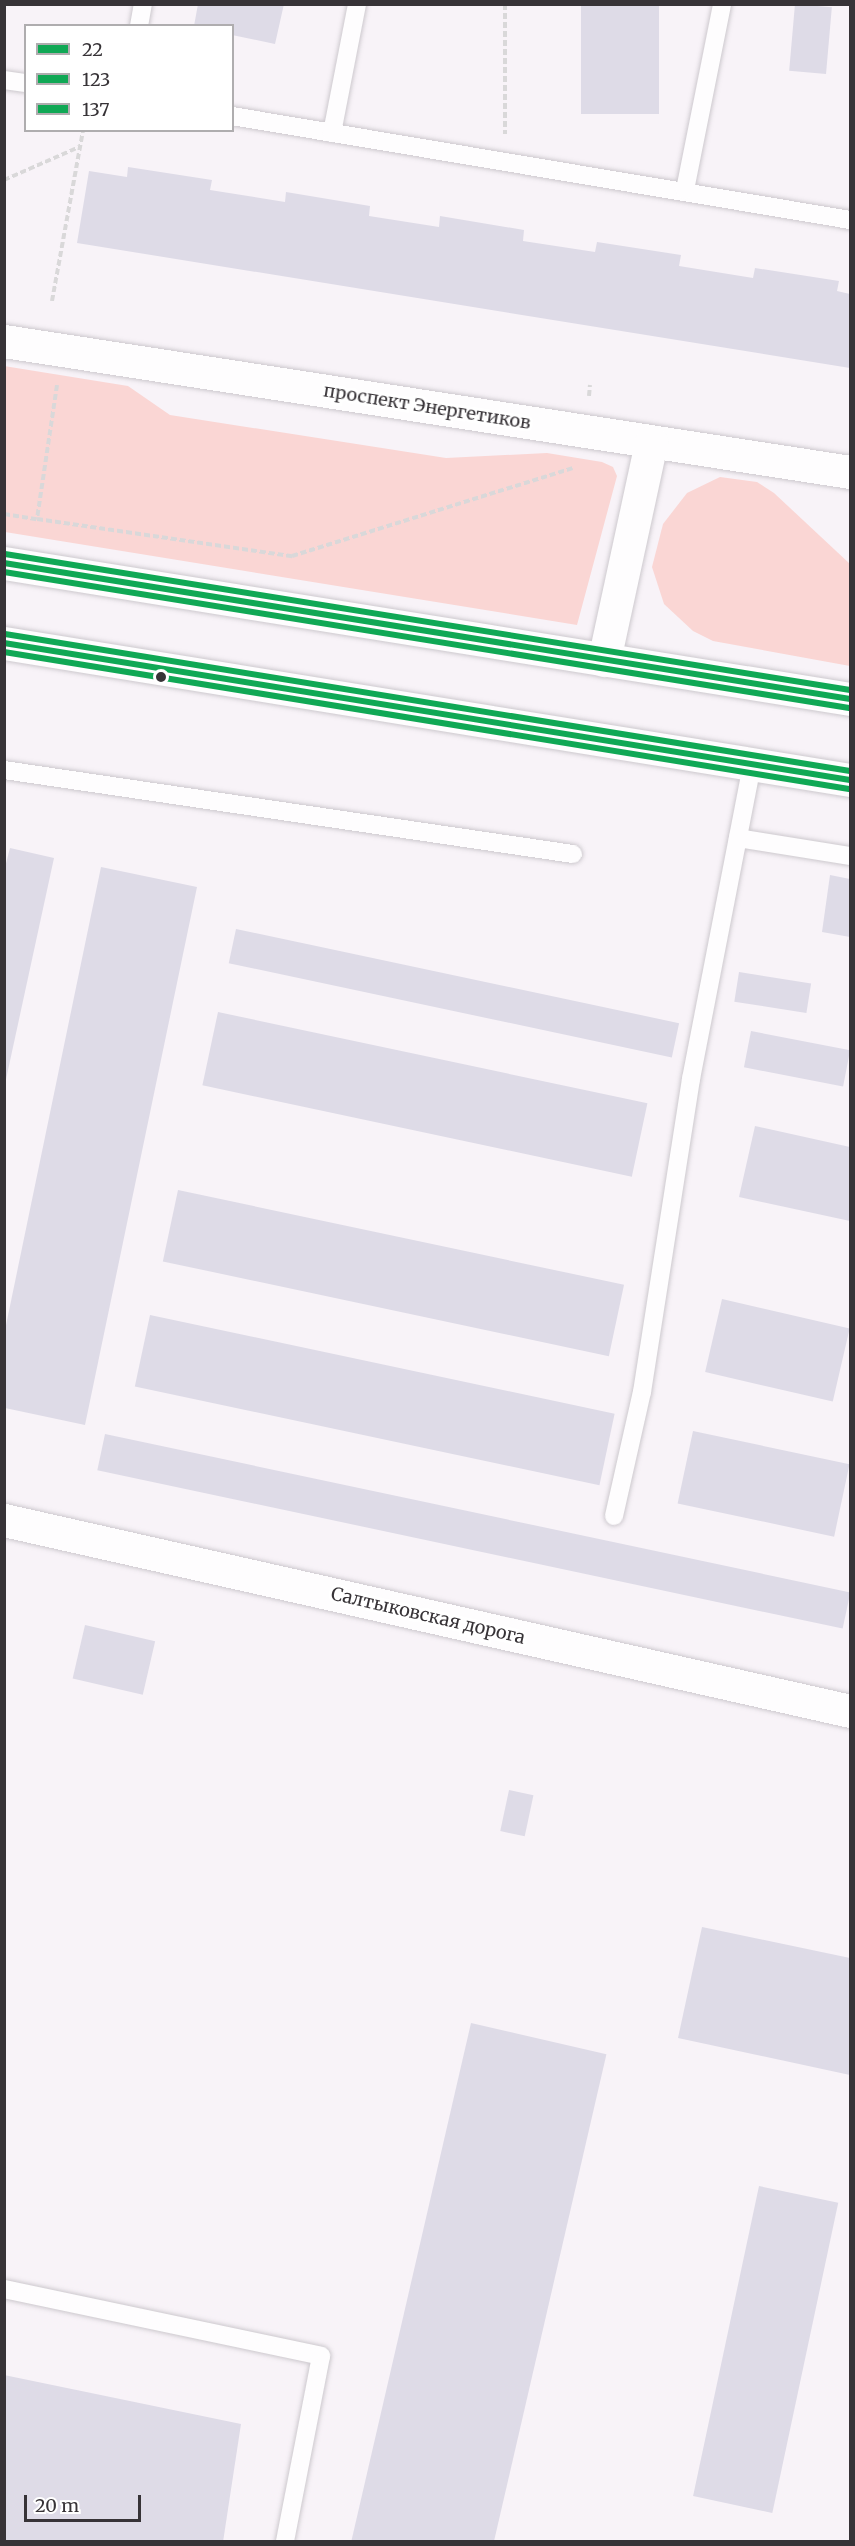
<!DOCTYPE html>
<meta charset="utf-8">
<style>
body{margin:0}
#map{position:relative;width:855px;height:2546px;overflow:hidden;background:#f8f3f8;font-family:Merriweather,serif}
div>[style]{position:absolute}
.green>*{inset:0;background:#fad6d4}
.building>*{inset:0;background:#dedbe7;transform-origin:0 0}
.path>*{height:4px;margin-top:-2px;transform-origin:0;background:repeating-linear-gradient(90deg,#d9d8d9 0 6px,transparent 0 9px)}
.roads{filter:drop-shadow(0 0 2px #cdc9ce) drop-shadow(0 0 2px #cdc9ce)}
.service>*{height:18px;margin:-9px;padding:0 9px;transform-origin:9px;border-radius:9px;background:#fefdfe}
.minor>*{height:33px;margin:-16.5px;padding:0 16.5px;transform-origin:16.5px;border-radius:16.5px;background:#fefdfe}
.primary>*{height:33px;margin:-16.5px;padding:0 16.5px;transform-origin:16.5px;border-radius:16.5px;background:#fefdfe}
.bus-1>*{height:6px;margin:-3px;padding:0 3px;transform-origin:3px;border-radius:3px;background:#10a855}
.bus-2>*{height:6px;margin:-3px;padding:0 3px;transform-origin:3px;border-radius:3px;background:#10a855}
.bus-3>*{height:6px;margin:-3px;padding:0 3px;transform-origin:3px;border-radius:3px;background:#10a855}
.dots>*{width:16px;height:16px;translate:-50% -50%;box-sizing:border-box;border:3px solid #fff;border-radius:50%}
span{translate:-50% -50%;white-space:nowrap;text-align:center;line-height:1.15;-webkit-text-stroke:6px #fff;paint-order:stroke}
.street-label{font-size:18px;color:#373337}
.frame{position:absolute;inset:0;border:6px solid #373337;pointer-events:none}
.legend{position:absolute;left:24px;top:24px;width:210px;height:108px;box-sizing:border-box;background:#fff;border:2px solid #afadaf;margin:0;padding:8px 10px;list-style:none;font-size:18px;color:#373337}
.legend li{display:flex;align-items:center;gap:12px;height:30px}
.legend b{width:30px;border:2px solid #afadaf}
.scale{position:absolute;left:24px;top:2495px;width:117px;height:27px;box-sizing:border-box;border:3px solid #373337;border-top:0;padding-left:8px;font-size:18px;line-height:21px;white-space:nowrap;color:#373337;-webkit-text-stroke:4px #fff;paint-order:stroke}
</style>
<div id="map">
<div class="green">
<div style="clip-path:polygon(4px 366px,128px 386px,170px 415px,446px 458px,547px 453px,602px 462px,613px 467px,617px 476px,577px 625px,5px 532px)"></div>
<div style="clip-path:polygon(720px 477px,757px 482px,774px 493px,850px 564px,850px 666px,713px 641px,693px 631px,664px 604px,652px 567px,663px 524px,687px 493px)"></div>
</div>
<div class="building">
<div style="clip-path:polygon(198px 4px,284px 4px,275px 44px,232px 35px,232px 26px,194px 26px)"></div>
<div style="left:581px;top:4px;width:78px;height:110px"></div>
<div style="left:795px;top:4px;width:37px;height:67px;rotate:5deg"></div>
<div style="clip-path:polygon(128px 167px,212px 180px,210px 190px,285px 202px,286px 192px,370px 206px,369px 216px,439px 227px,440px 216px,524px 230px,523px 241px,595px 252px,597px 242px,681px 255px,679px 266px,753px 278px,755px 268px,839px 281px,837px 291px,850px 294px,850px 368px,77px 243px,89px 171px,127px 177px)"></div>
<div style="clip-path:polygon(10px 848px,54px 858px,5px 1084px,4px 871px)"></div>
<div style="clip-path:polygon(101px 867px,197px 887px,85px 1425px,5px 1408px,5px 1330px)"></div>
<div style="clip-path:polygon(830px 875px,850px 879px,850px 937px,822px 932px)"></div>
<div style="left:236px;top:929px;width:453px;height:35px;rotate:12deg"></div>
<div style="left:739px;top:972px;width:73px;height:30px;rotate:9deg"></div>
<div style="left:218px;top:1012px;width:439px;height:75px;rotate:12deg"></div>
<div style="left:751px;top:1031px;width:101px;height:37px;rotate:11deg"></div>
<div style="clip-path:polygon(755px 1126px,850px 1147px,850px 1221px,739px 1197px)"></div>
<div style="left:178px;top:1190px;width:456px;height:73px;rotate:12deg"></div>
<div style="left:722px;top:1299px;width:131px;height:75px;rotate:13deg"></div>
<div style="left:150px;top:1315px;width:475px;height:73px;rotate:12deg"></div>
<div style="left:693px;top:1431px;width:160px;height:74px;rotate:12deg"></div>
<div style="left:105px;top:1434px;width:762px;height:37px;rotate:12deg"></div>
<div style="left:85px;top:1625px;width:72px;height:55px;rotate:13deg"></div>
<div style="left:509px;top:1790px;width:25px;height:42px;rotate:12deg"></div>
<div style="clip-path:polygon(702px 1927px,850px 1958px,850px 2075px,678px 2038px)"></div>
<div style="left:471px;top:2023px;width:139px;height:532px;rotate:13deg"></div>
<div style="left:759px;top:2186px;width:81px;height:317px;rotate:12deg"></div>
<div style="clip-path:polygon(4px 2375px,241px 2424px,223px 2542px,4px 2542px)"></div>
</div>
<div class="path">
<div style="left:505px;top:4px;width:130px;rotate:90deg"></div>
<div style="left:4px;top:180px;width:82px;rotate:-23.7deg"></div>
<div style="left:52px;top:301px;width:174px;rotate:-79.7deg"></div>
<div style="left:57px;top:385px;width:135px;rotate:98.5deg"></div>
<div style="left:37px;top:519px;width:258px;rotate:8.3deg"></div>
<div style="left:292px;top:556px;width:294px;rotate:-17.4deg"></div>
<div style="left:589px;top:396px;width:11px;rotate:-85deg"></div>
<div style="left:4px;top:514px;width:33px;rotate:9deg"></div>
</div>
<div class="roads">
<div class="service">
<div style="left:139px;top:26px;width:22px;rotate:-80deg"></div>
<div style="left:4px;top:80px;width:22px;rotate:8deg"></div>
<div style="left:232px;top:116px;width:627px;rotate:9.55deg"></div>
<div style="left:332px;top:133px;width:131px;rotate:-79deg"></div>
<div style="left:685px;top:190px;width:190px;rotate:-78.7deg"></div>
<div style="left:4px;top:770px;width:575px;rotate:8.4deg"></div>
<div style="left:738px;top:838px;width:113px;rotate:9.1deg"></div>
<div style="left:614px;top:1516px;width:127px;rotate:-77.3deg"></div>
<div style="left:642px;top:1392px;width:317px;rotate:-81.1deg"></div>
<div style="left:691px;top:1079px;width:321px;rotate:-79deg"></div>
<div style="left:4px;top:2289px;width:324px;rotate:11.9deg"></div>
<div style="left:321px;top:2356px;width:189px;rotate:101deg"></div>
</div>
<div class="minor">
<div style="left:4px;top:341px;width:856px;rotate:8.8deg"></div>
<div style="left:604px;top:660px;width:223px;rotate:-77.8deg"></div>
<div style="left:4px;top:1520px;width:867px;rotate:12.72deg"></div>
</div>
<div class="primary">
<div style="left:4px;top:563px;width:857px;rotate:9.13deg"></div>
<div style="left:4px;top:643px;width:857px;rotate:9.2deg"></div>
</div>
</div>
<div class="bus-1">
<div style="left:4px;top:563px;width:857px;rotate:9.13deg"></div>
<div style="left:4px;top:643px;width:857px;rotate:9.2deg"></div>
</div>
<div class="bus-2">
<div style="left:4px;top:572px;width:856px;rotate:9.14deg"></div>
<div style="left:4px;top:652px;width:856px;rotate:9.21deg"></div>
</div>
<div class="bus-3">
<div style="left:5px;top:554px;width:856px;rotate:9.14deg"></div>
<div style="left:5px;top:634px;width:856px;rotate:9.21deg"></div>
</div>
<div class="dots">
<div style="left:161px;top:677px;background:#373337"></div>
</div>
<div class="street-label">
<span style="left:427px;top:407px;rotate:9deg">проспект Энергетиков</span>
<span style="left:428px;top:1616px;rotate:13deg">Салтыковская дорога</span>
</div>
<div class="frame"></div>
<ul class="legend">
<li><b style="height:8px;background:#10a855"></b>22</li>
<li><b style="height:8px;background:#10a855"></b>123</li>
<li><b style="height:8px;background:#10a855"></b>137</li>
</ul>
<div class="scale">20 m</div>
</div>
